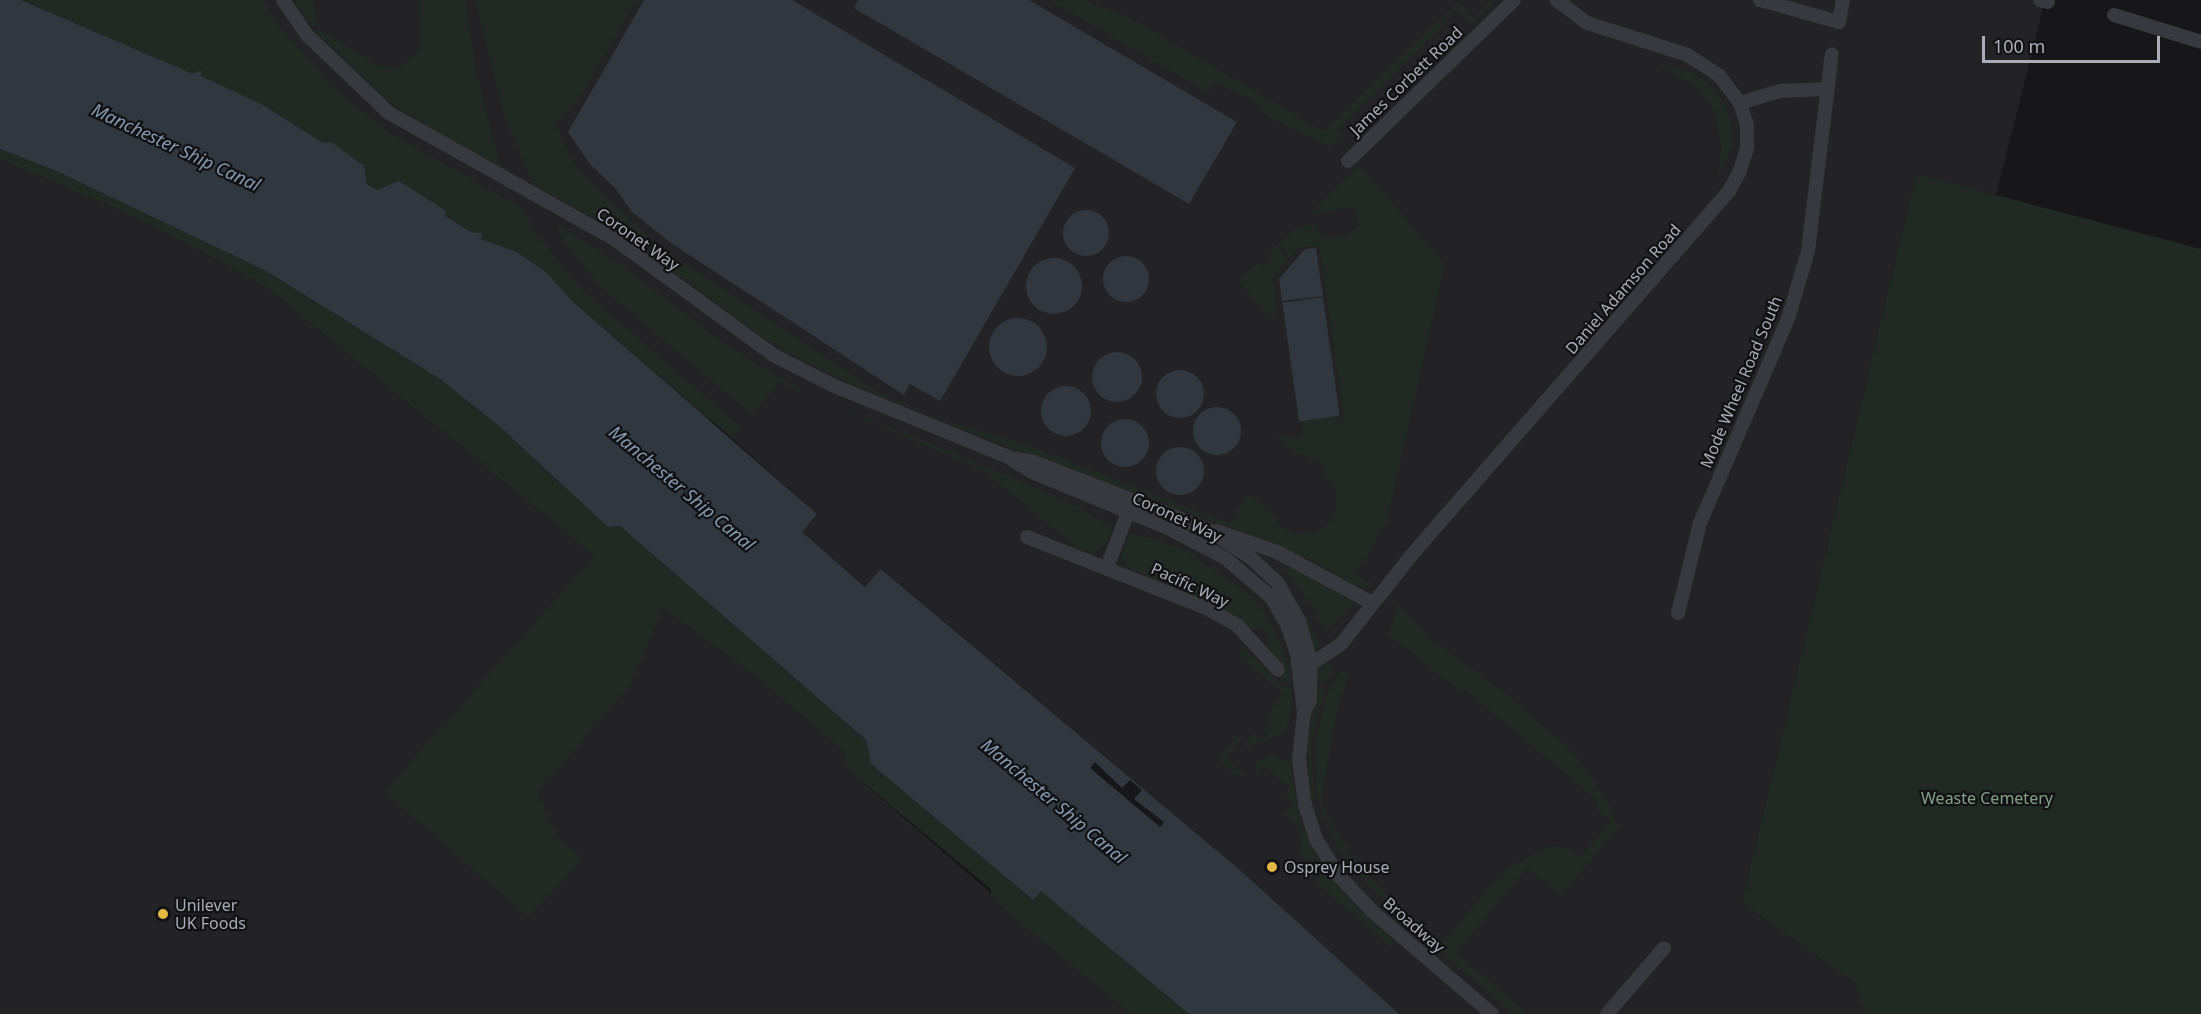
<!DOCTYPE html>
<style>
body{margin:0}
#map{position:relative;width:2201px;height:1014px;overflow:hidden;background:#171719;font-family:"Noto Sans",sans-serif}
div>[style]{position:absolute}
.built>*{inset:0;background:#232326}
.green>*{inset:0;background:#212923}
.water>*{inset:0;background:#30373e;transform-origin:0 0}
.round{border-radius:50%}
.pier>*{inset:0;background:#171719}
.minor>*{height:14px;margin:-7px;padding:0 7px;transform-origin:7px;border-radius:7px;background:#38393e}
.dots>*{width:16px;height:16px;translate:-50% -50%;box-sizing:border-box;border:3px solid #121214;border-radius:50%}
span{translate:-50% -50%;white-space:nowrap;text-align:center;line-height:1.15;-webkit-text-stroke:4.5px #121214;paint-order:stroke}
.street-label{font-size:16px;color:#aaadb8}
.park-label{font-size:16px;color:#83a186}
.poi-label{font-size:16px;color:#aaadb8}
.left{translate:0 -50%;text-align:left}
.water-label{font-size:18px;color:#8499b0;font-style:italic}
.scale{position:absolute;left:1982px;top:36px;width:178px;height:27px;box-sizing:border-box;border:3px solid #aaadb8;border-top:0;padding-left:8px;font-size:18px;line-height:21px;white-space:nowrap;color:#aaadb8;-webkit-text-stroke:4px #121214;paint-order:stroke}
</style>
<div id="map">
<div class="built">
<div style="clip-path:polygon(21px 0,2045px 0,1996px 195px,1916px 174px,1742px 903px,1854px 983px,1865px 1014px,1399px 1014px,1240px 870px,882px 569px,866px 587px,801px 532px,817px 514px,716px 424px,200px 76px)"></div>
<div style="clip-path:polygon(0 159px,146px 222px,266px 287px,594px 556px,755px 676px,845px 751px,848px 770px,1131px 1014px,0 1014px)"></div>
</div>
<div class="green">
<div style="clip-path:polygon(21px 0,262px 0,281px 29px,349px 101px,392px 134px,521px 207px,537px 235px,580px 288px,741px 427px,732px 438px,573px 302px,547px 273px,517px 252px,481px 239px,399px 181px,377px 190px,323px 143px,263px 105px)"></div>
<div style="clip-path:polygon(295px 0,313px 0,317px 25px,310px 25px)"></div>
<div style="clip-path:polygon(418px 0,466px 0,476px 71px,501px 168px,430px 130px,383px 97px,314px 30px,326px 33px,379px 66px,401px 67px,420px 50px)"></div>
<div style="clip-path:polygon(475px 0,637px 0,580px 98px,555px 124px,574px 164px,654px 243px,880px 393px,942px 420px,1022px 443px,1230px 523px,1248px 494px,1269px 507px,1280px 527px,1294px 534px,1316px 533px,1329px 524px,1336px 511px,1336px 489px,1322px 472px,1326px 466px,1294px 452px,1275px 435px,1300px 439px,1304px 420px,1339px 416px,1339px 420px,1344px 419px,1319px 246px,1298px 248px,1291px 257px,1278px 244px,1295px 229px,1317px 223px,1319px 232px,1330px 238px,1346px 236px,1359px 225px,1353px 207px,1308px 215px,1360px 165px,1445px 264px,1387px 521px,1356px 575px,1372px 583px,1369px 587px,1354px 586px,1319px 564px,1266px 541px,996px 443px,878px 395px,807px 363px,763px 338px,620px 232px,533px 185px,503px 112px)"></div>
<div style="clip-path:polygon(1049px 0,1084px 0,1131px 18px,1323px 131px,1459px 1px,1474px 18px,1491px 0,1497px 0,1471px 25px,1457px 10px,1446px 17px,1445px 24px,1337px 130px,1349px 149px,1339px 140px,1331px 147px,1266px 116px,1255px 100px,1213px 83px,1208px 93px)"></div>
<div style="clip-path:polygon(1651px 61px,1692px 72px,1707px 82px,1725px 104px,1732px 128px,1732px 146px,1718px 178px,1721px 147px,1714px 109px,1693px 84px)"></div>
<div style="clip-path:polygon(0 149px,56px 171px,266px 271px,440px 379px,500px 427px,608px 527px,620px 526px,866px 740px,871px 764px,1033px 900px,1041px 890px,1189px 1014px,1131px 1014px,1013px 917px,990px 895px,991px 889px,848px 770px,844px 751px,755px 676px,663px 608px,631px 684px,538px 793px,557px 836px,583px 859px,528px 917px,384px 792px,594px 556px,266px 287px,146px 222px,0 159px)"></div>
<div style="clip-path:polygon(1916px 174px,2201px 249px,2201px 1014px,1865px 1014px,1854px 983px,1742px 903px)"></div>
<div style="clip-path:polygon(555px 223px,622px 265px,725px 344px,809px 395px,779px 383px,752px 415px,603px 289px,567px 246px)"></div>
<div style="clip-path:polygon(1276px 245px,1289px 259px,1273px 277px,1277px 313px,1271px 319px,1238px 280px,1258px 262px,1263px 267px,1273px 257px,1269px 252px)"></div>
<div style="clip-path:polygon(828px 403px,968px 458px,1081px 508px,1113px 528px,1107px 543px,1096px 552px,1081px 551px,985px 472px)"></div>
<div style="clip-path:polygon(1129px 533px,1157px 539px,1190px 553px,1253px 597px,1272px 623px,1283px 649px,1291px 683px,1277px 676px,1266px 645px,1269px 637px,1263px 629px,1248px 630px,1211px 603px,1126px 567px,1121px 557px)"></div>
<div style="clip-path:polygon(1283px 568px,1298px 568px,1355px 603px,1325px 632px,1307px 599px)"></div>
<div style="clip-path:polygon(1279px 577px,1305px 613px,1321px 648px,1313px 649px)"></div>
<div style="clip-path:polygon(1397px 603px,1434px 641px,1504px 692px,1564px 744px,1581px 762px,1616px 816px,1613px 820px,1620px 826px,1561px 896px,1527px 868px,1456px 953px,1529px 1014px,1514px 1014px,1440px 951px,1441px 944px,1504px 870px,1548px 846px,1569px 848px,1582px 856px,1611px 821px,1597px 810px,1597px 800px,1465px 690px,1462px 693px,1389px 635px)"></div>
<div style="clip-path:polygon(1243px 647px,1279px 683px,1292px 689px,1293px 699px,1286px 732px,1248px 748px,1244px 745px,1254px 733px,1263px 740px,1268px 734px,1263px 729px,1268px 722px,1265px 719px,1283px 693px,1244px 660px,1238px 653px)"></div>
<div style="clip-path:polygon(1328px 660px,1334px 670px,1325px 683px,1316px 682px,1317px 673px)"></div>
<div style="clip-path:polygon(1339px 672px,1349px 673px,1337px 711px,1321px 802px,1353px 858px,1417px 927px,1416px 932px,1347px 864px,1322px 813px,1316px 789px,1315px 745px,1324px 702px)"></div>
<div style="clip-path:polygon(1325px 687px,1311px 744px,1316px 816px,1310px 789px,1308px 744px,1315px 688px)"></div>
<div style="clip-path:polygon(1236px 736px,1241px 740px,1226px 758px,1244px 773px,1240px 778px,1217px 759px)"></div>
<div style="clip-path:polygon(1272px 754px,1291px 763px,1298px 813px,1318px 859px,1349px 899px,1392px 939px,1393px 949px,1315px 882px,1323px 873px,1298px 854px,1302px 848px,1298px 827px,1284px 815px,1293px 804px,1285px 797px,1290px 788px,1264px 766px,1257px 775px,1255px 772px,1256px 762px)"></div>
</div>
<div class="water">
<div style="clip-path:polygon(0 0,21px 0,193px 74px,201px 70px,201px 76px,263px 105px,323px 143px,331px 142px,364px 166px,367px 184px,377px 190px,399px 181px,446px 211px,445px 216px,471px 232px,482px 233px,481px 239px,517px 252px,547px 273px,573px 302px,817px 514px,802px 532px,865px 587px,881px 569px,1240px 870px,1399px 1014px,1189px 1014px,1041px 891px,1033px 900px,871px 764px,866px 740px,620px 526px,608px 527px,500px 427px,440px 379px,266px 271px,56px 171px,0 149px)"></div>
<div style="clip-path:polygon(644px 0,792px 0,1075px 168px,940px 401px,910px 384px,904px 395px,671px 243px,632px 212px,616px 189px,590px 164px,568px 132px)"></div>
<div style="clip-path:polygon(858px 0,1029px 0,1237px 122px,1189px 204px,854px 8px)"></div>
<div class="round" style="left:1063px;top:210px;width:46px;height:46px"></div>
<div style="clip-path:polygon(1316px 248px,1323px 296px,1282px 301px,1279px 279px,1305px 249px)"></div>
<div class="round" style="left:1103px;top:256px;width:46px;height:46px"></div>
<div class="round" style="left:1026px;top:258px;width:56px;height:56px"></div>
<div style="left:1323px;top:297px;width:120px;height:41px;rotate:82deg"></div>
<div class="round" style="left:989px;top:318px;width:58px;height:58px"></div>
<div class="round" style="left:1092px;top:352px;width:50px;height:50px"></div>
<div class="round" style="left:1156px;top:370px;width:48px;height:48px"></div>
<div class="round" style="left:1041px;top:386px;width:50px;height:50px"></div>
<div class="round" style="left:1193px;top:407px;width:48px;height:48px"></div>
<div class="round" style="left:1101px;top:419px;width:48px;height:48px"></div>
<div class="round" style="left:1156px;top:447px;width:48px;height:48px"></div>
</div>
<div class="pier">
<div style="clip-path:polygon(1095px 762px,1122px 788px,1130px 780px,1142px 790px,1134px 799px,1164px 822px,1160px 827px,1090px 768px)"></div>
</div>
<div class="minor">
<div style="left:283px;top:0;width:42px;rotate:55.6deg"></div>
<div style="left:307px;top:35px;width:113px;rotate:43.6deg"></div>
<div style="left:389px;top:113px;width:257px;rotate:29.2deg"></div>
<div style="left:613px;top:238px;width:200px;rotate:36.1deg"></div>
<div style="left:775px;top:356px;width:64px;rotate:27deg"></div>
<div style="left:832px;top:385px;width:190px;rotate:22.2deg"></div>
<div style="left:1008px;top:457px;width:28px;rotate:32deg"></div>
<div style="left:1032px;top:472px;width:149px;rotate:22.4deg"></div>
<div style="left:1170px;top:529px;width:62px;rotate:27.8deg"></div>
<div style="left:1225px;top:558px;width:62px;rotate:40.4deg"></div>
<div style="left:1272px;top:598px;width:33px;rotate:61deg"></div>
<div style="left:1288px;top:627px;width:28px;rotate:72deg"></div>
<div style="left:1297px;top:654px;width:59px;rotate:83.2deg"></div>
<div style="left:1760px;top:0;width:82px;rotate:15.6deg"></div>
<div style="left:1839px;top:22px;width:22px;rotate:-80deg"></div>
<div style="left:2040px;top:0;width:8px;rotate:14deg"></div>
<div style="left:2114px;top:15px;width:91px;rotate:17.2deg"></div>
<div style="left:1740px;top:103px;width:42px;rotate:-16.7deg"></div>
<div style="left:1780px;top:91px;width:47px;rotate:-2.4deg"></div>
<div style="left:1348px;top:161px;width:231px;rotate:-44.1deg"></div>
<div style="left:1016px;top:459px;width:18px;rotate:9deg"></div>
<div style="left:1034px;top:462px;width:186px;rotate:21.2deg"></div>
<div style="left:1207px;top:529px;width:53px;rotate:33.4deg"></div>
<div style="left:1251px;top:558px;width:35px;rotate:43deg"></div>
<div style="left:1277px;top:582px;width:45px;rotate:60.6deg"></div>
<div style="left:1299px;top:621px;width:43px;rotate:73.7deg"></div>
<div style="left:1311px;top:662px;width:38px;rotate:92deg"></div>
<div style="left:1310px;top:700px;width:14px;rotate:115deg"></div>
<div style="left:1304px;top:713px;width:46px;rotate:96.2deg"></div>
<div style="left:1299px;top:759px;width:46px;rotate:82.6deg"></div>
<div style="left:1305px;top:805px;width:36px;rotate:72deg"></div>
<div style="left:1316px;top:839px;width:42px;rotate:58.6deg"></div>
<div style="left:1338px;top:875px;width:50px;rotate:46.6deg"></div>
<div style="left:1372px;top:911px;width:158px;rotate:40.6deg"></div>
<div style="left:1217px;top:531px;width:64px;rotate:19.3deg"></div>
<div style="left:1277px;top:552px;width:108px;rotate:28.2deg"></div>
<div style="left:1027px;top:537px;width:193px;rotate:21.6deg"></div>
<div style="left:1206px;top:608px;width:37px;rotate:29deg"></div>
<div style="left:1238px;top:626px;width:59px;rotate:47.7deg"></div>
<div style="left:1107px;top:567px;width:66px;rotate:-68.8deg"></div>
<div style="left:1678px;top:613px;width:93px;rotate:-76.3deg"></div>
<div style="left:1700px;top:523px;width:222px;rotate:-66.7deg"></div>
<div style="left:1788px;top:319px;width:71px;rotate:-73.6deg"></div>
<div style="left:1808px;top:251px;width:198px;rotate:-83.1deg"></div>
<div style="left:1298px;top:664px;width:18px;rotate:-9deg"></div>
<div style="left:1316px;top:661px;width:30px;rotate:-34deg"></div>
<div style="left:1341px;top:644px;width:119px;rotate:-51.5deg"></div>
<div style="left:1415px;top:551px;width:478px;rotate:-48.9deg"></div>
<div style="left:1729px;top:191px;width:21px;rotate:-61deg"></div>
<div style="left:1739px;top:173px;width:25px;rotate:-72deg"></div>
<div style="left:1747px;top:149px;width:24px;rotate:-90deg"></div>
<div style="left:1747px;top:125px;width:23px;rotate:-108deg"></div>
<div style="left:1740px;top:103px;width:34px;rotate:-127deg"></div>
<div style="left:1720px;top:76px;width:38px;rotate:-147deg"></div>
<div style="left:1688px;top:55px;width:106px;rotate:-162.4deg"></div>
<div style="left:1587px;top:23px;width:38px;rotate:-143deg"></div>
<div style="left:1607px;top:1014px;width:87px;rotate:-49.2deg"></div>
</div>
<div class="dots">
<div style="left:1272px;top:867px;background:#e5b943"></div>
<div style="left:163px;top:914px;background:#e5b943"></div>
</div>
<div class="street-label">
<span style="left:1406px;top:81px;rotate:-44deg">James Corbett Road</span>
<span style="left:638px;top:239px;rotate:35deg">Coronet Way</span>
<span style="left:1623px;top:289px;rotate:-49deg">Daniel Adamson Road</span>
<span style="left:1741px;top:382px;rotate:-67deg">Mode Wheel Road South</span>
<span style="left:1177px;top:517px;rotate:25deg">Coronet Way</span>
<span style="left:1190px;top:585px;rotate:25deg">Pacific Way</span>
<span style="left:1414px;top:925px;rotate:41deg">Broadway</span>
</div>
<div class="park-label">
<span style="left:1987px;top:798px">Weaste Cemetery</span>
</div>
<div class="poi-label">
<span class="left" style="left:1284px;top:867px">Osprey House</span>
<span class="left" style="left:175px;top:914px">Unilever<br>UK Foods</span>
</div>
<div class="water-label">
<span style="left:176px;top:147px;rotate:25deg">Manchester Ship Canal</span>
<span style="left:682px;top:488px;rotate:40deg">Manchester Ship Canal</span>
<span style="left:1054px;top:801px;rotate:40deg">Manchester Ship Canal</span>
</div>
<div class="scale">100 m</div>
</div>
